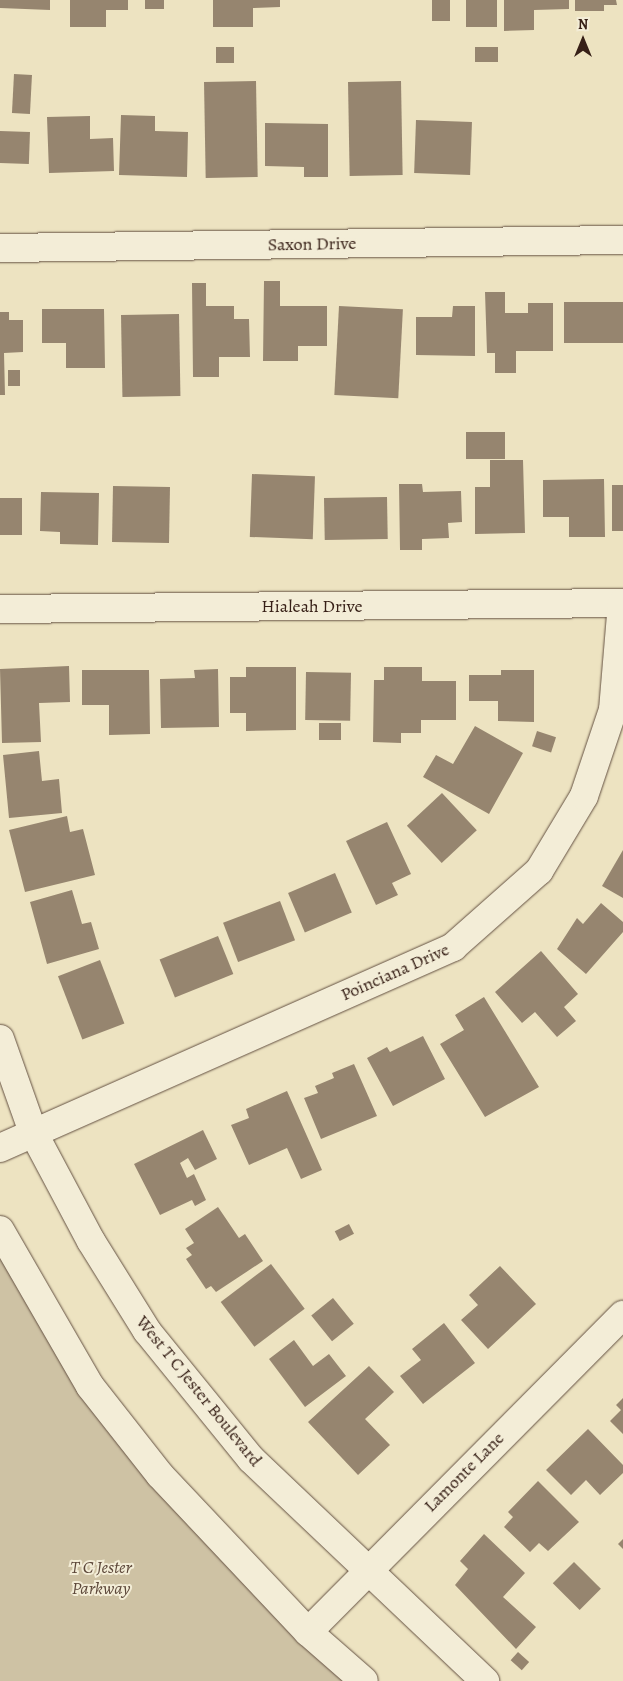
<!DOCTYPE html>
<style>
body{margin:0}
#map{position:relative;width:623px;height:1681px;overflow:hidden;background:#ede3c1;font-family:Alegreya,serif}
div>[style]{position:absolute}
.green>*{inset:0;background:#cec2a4}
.building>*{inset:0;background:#96856f;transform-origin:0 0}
.roads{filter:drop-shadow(0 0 1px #645142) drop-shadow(0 0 1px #645142)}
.street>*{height:28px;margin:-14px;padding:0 14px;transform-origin:14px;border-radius:14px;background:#f3edd7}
.secondary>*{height:28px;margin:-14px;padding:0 14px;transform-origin:14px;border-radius:14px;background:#f3edd7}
span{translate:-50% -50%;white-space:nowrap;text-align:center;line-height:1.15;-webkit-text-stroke:4px #f3edd7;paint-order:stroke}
.street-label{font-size:18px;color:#372017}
.park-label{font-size:18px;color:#5d483a;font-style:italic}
.north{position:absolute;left:558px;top:15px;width:50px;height:50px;-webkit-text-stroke:4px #f3edd7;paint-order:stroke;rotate:0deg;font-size:14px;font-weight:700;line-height:20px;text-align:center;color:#372017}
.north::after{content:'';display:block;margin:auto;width:18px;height:22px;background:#372017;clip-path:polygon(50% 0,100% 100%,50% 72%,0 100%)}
</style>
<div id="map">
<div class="green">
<div style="clip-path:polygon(0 1252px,23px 1293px,345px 1681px,0 1681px)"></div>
</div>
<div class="building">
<div style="clip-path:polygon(0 0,50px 0,50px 10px,0 8px)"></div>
<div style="clip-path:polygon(70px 0,128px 0,128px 10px,106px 10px,106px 27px,70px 27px)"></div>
<div style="left:145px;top:0;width:19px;height:9px"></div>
<div style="clip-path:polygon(213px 0,280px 0,280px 7px,253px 8px,253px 27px,213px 27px)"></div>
<div style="left:432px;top:0;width:18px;height:21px"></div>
<div style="left:466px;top:0;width:31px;height:27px"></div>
<div style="clip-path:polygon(504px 0,569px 0,569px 9px,534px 10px,534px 30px,504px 31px)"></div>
<div style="clip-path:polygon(575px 0,616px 0,617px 5px,604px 5px,604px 11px,575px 11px)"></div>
<div style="left:216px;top:47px;width:18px;height:16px"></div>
<div style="left:498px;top:47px;width:15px;height:23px;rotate:90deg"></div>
<div style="left:14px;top:74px;width:18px;height:39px;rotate:3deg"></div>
<div style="left:256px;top:81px;width:96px;height:52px;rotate:89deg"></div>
<div style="left:401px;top:81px;width:94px;height:53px;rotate:89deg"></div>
<div style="clip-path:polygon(121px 115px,155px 116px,155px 131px,188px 132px,187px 177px,119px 175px)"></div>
<div style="clip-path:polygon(90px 116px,90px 139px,113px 138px,114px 171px,49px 173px,47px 117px)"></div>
<div style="left:416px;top:120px;width:56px;height:53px;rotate:2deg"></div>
<div style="clip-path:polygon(265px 123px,328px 124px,328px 177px,304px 177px,304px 167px,265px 166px)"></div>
<div style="left:0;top:131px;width:30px;height:32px;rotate:2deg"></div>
<div style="clip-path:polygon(264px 281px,280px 281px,280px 306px,327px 306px,327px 346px,298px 346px,298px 361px,263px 361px)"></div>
<div style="clip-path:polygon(192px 283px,206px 283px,206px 306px,234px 306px,234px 319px,249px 319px,250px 357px,219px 357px,219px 377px,193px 377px)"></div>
<div style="clip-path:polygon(485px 292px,505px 292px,505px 313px,528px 313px,528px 303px,553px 303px,553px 351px,516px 351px,516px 373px,495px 373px,495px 353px,487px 353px)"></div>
<div style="left:623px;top:302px;width:41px;height:59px;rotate:90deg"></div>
<div style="left:339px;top:306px;width:64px;height:89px;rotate:3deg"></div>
<div style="clip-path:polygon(453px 306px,475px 306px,475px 356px,416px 355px,416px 317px,452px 317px)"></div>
<div style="clip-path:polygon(42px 309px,104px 309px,105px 368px,66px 368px,66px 343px,42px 343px)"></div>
<div style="clip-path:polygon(0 312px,9px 312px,9px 320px,23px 320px,23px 352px,4px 353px,5px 395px,0 395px)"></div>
<div style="left:179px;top:314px;width:82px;height:58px;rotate:89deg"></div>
<div style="left:8px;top:370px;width:12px;height:16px"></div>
<div style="left:466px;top:432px;width:39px;height:27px"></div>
<div style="clip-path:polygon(490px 460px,523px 460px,525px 533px,475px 534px,475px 487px,490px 487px)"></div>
<div style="left:252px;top:474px;width:63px;height:63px;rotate:2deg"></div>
<div style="clip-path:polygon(604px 479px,605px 537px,569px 537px,569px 517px,543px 517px,543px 480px)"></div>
<div style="clip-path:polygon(399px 484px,422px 484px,423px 492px,461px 491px,462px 522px,448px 523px,449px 538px,422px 539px,422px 550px,400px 550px)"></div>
<div style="left:612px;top:485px;width:11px;height:46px"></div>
<div style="left:113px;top:486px;width:57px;height:56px;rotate:1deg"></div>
<div style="clip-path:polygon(41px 492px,99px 493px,98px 545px,60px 544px,60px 532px,40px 531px)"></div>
<div style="left:387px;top:497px;width:42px;height:63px;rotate:89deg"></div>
<div style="left:0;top:498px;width:22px;height:37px"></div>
<div style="clip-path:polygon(69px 666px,70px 702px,39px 703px,41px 742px,2px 743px,0 669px)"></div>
<div style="clip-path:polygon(246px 667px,296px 667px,296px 730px,246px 731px,246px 713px,230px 713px,230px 677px,246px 677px)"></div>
<div style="clip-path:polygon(384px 667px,422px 667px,422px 681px,456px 681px,456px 720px,421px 720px,421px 733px,401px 733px,401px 743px,373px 742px,374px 680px,384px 680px)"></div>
<div style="clip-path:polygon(218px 669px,219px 727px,161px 728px,160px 679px,195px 678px,194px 670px)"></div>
<div style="clip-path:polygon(82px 670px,149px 670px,150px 734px,109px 735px,109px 705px,82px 705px)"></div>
<div style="clip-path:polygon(501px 670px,534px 670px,534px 722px,498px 721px,498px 701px,469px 701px,469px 675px,501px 675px)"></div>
<div style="left:306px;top:672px;width:45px;height:48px;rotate:1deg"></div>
<div style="left:319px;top:723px;width:22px;height:17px"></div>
<div style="clip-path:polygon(475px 726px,523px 753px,489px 814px,423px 777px,436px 755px,453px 764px)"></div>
<div style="left:537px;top:731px;width:20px;height:16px;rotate:18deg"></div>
<div style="clip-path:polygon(39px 751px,42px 781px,59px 779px,62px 813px,9px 818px,3px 755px)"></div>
<div style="left:442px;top:793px;width:51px;height:48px;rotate:47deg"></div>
<div style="clip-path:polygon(67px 816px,70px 832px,83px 829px,95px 875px,25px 892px,9px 830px)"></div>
<div style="clip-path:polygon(387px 822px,411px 874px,392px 883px,398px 895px,376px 905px,346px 841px)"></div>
<div style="clip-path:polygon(623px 850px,623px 898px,602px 886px)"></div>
<div style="left:335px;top:873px;width:43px;height:51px;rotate:67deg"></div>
<div style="clip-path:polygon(72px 890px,82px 924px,91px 922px,99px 949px,47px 964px,30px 902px)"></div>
<div style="left:280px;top:901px;width:42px;height:61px;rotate:69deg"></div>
<div style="clip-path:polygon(601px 903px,623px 922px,623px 932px,586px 974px,557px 949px,577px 918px,583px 924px)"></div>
<div style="left:218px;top:936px;width:41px;height:63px;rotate:68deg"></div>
<div style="clip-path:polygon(541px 951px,578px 994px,564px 1007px,576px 1021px,557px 1037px,535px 1012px,522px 1023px,495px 992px)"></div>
<div style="left:100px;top:960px;width:68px;height:45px;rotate:69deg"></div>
<div style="clip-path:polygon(484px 997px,539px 1087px,485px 1117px,440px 1044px,464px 1030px,455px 1015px)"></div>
<div style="clip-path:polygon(423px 1036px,445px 1079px,393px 1106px,367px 1058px,387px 1047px,390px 1052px)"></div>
<div style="clip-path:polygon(354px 1064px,377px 1116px,321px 1139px,304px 1098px,318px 1093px,315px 1086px,334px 1078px,332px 1073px)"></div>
<div style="clip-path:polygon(287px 1091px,322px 1170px,301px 1179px,287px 1148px,249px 1165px,231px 1125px,249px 1118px,246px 1109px)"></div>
<div style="clip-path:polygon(203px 1130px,217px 1159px,195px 1170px,188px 1158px,180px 1163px,187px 1178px,194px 1174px,206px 1200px,195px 1206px,192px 1200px,160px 1215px,134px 1164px)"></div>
<div style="clip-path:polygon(218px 1207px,239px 1238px,245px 1234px,263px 1261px,216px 1292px,211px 1286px,206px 1289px,186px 1259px,192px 1255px,186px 1248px,194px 1243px,185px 1229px)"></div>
<div style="left:349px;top:1224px;width:11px;height:16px;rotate:63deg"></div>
<div style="left:271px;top:1264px;width:56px;height:63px;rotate:53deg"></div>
<div style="clip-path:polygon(500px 1266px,536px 1304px,488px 1349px,461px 1320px,478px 1305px,469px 1295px)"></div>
<div style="left:333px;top:1298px;width:33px;height:28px;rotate:51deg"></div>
<div style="clip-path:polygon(444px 1323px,475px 1363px,423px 1404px,400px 1376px,421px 1360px,412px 1349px)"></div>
<div style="clip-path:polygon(294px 1340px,313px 1366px,329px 1354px,346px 1376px,305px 1407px,269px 1359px)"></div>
<div style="clip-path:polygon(369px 1366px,394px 1392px,365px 1419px,390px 1445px,358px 1475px,308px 1422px)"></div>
<div style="clip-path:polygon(623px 1398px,623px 1434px,610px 1421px,621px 1410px,616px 1405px)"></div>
<div style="clip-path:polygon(588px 1429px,623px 1465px,623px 1473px,600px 1495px,586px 1480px,571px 1495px,546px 1470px)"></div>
<div style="clip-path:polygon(538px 1481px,579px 1522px,548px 1551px,539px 1543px,530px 1552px,504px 1527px,513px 1517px,508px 1512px)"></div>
<div style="clip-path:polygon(484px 1534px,525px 1573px,503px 1597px,536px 1627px,516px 1649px,455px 1585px,468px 1569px,460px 1561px)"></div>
<div style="clip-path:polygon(623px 1539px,623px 1549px,618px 1544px)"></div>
<div style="left:574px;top:1562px;width:38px;height:30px;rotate:45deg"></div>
<div style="left:518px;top:1652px;width:15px;height:11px;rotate:42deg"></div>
</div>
<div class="roads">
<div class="street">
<div style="left:0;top:248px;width:623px;rotate:-0.74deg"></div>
<div style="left:0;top:609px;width:623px;rotate:-0.55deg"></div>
<div style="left:0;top:1148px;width:496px;rotate:-23.9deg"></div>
<div style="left:453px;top:947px;width:115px;rotate:-41.5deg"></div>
<div style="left:539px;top:871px;width:87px;rotate:-59deg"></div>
<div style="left:584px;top:796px;width:91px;rotate:-71.4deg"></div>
<div style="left:613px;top:710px;width:107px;rotate:-85.2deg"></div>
<div style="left:308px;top:1632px;width:447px;rotate:-45.2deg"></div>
</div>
<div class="secondary">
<div style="left:0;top:1039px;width:99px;rotate:70.5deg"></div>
<div style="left:33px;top:1132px;width:123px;rotate:62deg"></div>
<div style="left:91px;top:1241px;width:106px;rotate:58.1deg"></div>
<div style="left:147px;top:1331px;width:165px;rotate:50.9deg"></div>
<div style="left:251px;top:1459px;width:323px;rotate:43.5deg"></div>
<div style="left:0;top:1230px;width:180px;rotate:60deg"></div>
<div style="left:90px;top:1386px;width:113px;rotate:51.8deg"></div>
<div style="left:160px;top:1475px;width:216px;rotate:46.7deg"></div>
<div style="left:308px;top:1632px;width:74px;rotate:41.2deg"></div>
</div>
</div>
<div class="street-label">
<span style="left:312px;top:244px;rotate:-1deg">Saxon Drive</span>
<span style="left:312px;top:606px">Hialeah Drive</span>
<span style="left:395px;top:972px;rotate:-24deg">Poinciana Drive</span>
<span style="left:199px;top:1391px;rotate:51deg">West T C Jester Boulevard</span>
<span style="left:464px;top:1472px;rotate:-45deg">Lamonte Lane</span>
</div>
<div class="park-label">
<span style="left:101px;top:1578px">T C Jester<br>Parkway</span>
</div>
<div class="north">N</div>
</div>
